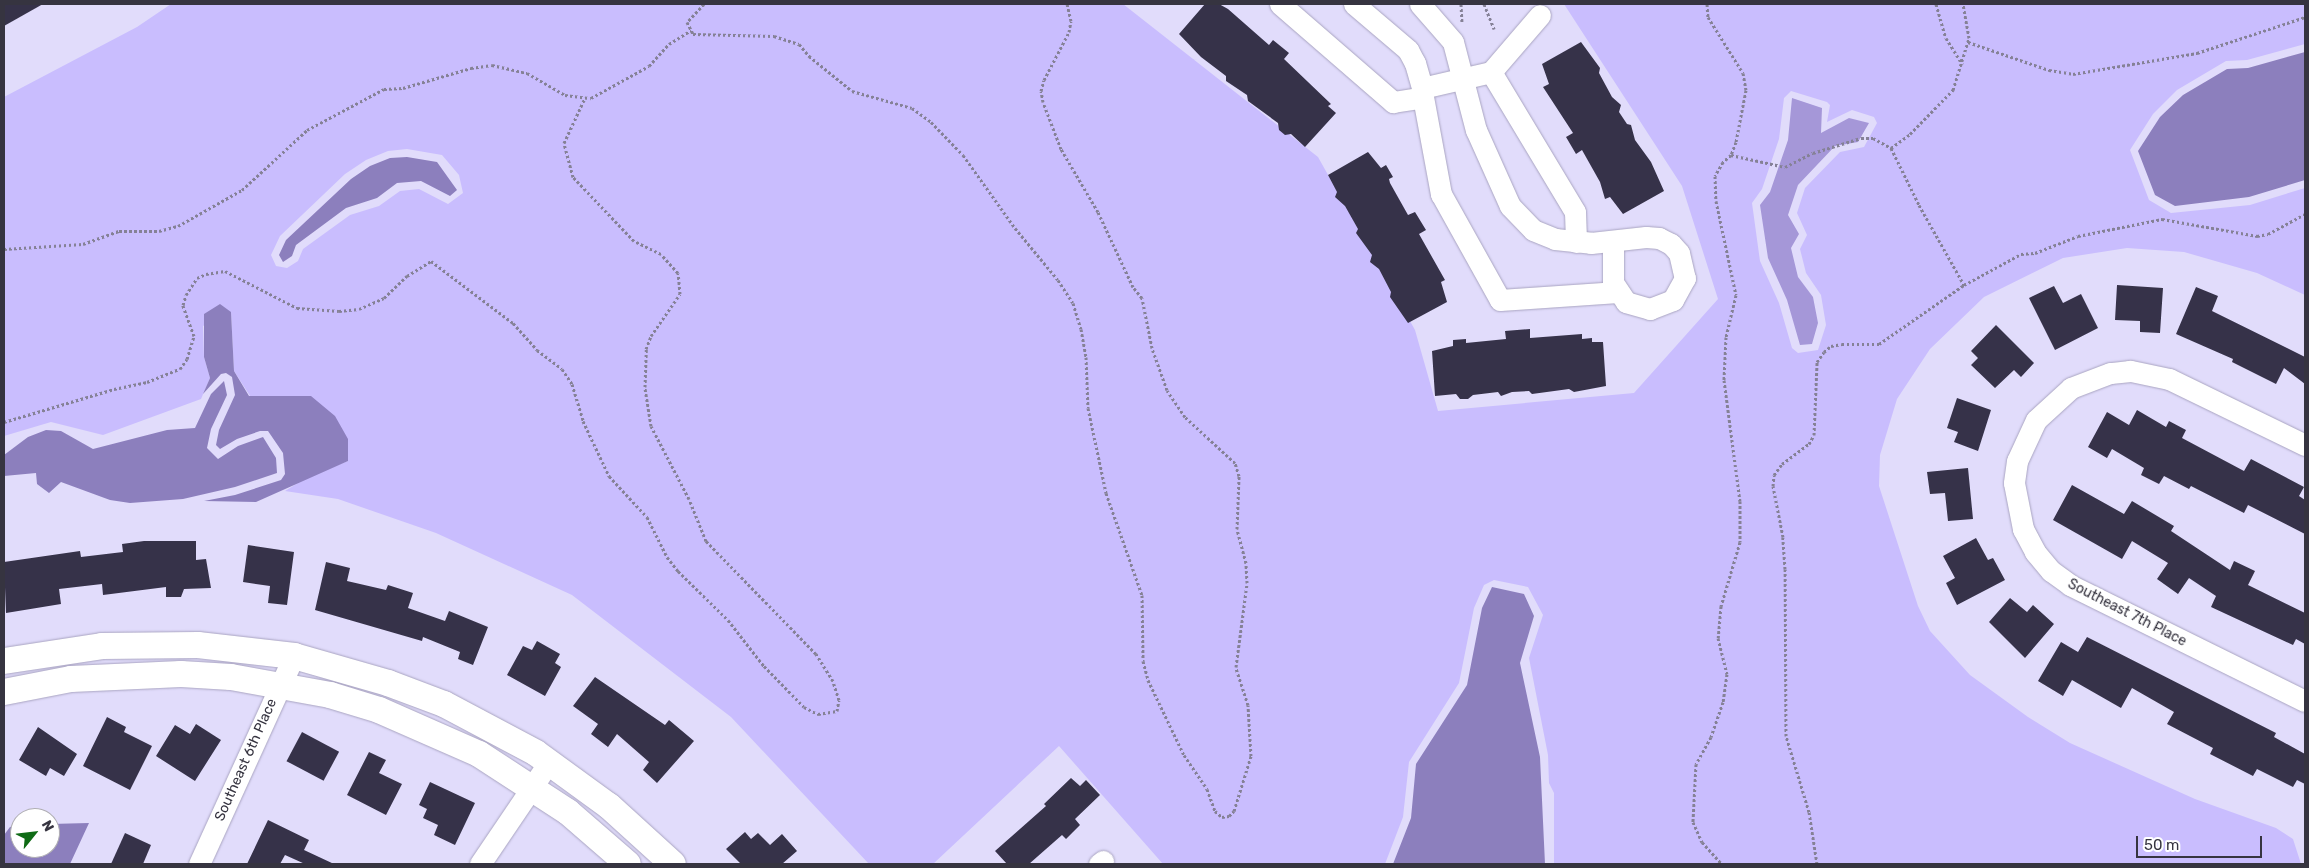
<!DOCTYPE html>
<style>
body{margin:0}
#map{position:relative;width:2309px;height:868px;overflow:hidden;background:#e1dcfb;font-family:Rubik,sans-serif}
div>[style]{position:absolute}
.green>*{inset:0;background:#c9bdfe}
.forest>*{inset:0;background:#a597d8}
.water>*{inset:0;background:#8c7fbd}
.building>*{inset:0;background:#363249;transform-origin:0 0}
.path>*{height:3px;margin-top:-1.5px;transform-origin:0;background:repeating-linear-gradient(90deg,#858196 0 2.5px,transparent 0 5px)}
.roads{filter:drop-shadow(0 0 1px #a9a4c1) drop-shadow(0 0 1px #a9a4c1)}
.minor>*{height:21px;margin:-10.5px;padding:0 10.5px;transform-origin:10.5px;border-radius:10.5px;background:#fff}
.major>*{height:26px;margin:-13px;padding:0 13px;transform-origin:13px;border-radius:13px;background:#fff}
span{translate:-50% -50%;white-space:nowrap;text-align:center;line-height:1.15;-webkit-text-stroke:5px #fff;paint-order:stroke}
.street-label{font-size:14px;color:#363440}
.frame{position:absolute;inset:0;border:5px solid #363440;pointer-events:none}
.north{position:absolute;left:10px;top:808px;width:50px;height:50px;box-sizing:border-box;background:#fff;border:1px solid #afaeb3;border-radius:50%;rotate:61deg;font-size:14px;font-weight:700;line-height:20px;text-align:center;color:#363440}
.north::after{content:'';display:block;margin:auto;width:18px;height:22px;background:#0f6b15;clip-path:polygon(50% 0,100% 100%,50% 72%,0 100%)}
.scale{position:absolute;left:2136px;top:836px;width:126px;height:22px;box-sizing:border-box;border:2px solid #363440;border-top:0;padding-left:6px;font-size:15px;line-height:18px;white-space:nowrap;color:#363440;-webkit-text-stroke:4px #fff;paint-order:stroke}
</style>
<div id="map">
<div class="green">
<div style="clip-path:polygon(evenodd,171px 4px,1123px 4px,1318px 157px,1415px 330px,1438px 411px,1634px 393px,1718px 299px,1682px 186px,1564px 4px,2305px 4px,2305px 44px,2247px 60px,2226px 61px,2177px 90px,2153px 114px,2130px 150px,2149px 200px,2171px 213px,2250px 205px,2305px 188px,2305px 295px,2257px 273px,2184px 252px,2127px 248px,2063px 258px,1984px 297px,1930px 349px,1897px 399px,1880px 455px,1879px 486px,1918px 606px,1930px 631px,1970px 675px,2028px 717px,2070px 743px,2195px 799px,2276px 828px,2293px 839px,2301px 864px,1554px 864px,1554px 793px,1549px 783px,1548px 755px,1529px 658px,1543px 615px,1528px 587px,1494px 580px,1484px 585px,1474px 608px,1459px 683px,1409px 762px,1403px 817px,1385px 864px,1163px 864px,1059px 746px,933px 864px,869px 864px,731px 717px,572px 595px,436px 533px,338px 499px,285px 491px,309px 476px,348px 461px,270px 398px,250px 396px,234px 371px,231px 312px,203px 326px,204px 357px,210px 378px,201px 399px,103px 435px,51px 422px,4px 436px,4px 97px,137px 27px,171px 4px,1791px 91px,1827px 102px,1830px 105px,1827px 122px,1852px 110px,1874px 117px,1877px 123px,1864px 147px,1840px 152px,1805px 188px,1797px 213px,1807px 235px,1800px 249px,1806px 273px,1821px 295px,1826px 325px,1818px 350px,1798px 353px,1792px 348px,1779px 303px,1760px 261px,1752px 203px,1762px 189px,1779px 139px,1784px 98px,1791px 91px,171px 4px,407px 149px,442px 155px,459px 175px,463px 193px,448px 204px,419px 189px,400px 191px,379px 206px,350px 215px,303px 249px,298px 261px,287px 268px,276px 266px,271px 255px,280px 236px,345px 174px,366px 160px,388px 151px,407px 149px)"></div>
</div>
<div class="forest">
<div style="clip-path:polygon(1792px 98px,1822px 108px,1821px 133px,1849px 118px,1869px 123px,1858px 142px,1835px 146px,1798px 185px,1788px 215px,1799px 234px,1791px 248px,1798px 277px,1813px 297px,1818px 323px,1812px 344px,1800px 345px,1787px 300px,1768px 258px,1760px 205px,1770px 192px,1788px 140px)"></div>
</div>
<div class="water">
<div style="clip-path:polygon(2305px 52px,2305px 180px,2249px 197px,2175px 206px,2155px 195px,2138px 151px,2160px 117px,2183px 95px,2227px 69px,2248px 68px)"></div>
<div style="clip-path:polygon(407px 157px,437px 162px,457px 190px,450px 196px,421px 181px,397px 183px,377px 198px,346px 208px,296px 245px,292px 256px,283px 262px,279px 255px,286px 240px,351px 179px,370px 166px,390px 158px)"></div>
<div style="clip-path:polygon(220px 304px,231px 312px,234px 371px,249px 396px,311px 396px,335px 416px,348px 439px,348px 461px,256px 502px,204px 501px,235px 495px,281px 480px,285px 474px,283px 453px,268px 431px,260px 431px,237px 439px,220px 449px,216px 445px,219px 430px,235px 395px,232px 377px,226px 373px,221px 374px,203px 394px,210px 378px,204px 357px,204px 314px)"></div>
<div style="clip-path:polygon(224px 381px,227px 395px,211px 429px,207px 448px,218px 459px,238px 446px,263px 437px,276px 458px,277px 473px,235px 487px,183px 499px,130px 503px,110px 500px,61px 482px,49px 493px,37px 484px,36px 473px,4px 476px,4px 455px,28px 437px,46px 430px,61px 431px,93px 449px,167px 430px,195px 428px,211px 394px)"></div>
<div style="clip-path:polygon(1492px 587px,1524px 594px,1534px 616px,1520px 663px,1540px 757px,1545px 864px,1393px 864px,1411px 818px,1416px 764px,1467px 685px,1482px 608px)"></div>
<div style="clip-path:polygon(89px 823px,70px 864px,4px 864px,4px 835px,10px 827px,20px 825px,20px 848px,50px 848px,50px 824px)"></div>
</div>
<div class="building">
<div style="clip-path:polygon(4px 4px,43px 4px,4px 26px)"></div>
<div style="clip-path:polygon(1205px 4px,1219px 4px,1228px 9px,1269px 45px,1273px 40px,1289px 53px,1284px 59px,1331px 104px,1328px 106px,1336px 113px,1305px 147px,1291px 134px,1285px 135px,1279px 130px,1278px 123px,1248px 101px,1247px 95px,1226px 81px,1226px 76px,1201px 57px,1179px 34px)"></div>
<div style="clip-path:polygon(1581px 42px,1600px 68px,1599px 73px,1612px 97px,1621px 105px,1619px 112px,1627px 124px,1631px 125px,1635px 140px,1651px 162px,1664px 191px,1623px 214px,1610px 197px,1605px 199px,1600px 182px,1582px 150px,1576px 154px,1566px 137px,1573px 133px,1543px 87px,1549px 84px,1542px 64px)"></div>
<div style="clip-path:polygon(1368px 152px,1381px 168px,1386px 165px,1393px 177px,1389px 179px,1390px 183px,1408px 215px,1415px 212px,1426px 230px,1419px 234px,1445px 280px,1441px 282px,1447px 302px,1408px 323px,1390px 297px,1391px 292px,1379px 269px,1370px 262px,1372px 255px,1356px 233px,1358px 229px,1345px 206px,1335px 197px,1337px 192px,1328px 175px)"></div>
<div style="clip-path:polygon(2117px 285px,2163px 288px,2160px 333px,2140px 332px,2140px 321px,2115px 320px)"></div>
<div style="clip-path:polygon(2054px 286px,2063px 303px,2081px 294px,2098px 328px,2055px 350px,2029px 298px)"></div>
<div style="clip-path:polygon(2196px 287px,2218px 296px,2212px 311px,2305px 357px,2305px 384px,2284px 368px,2276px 384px,2232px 362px,2233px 359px,2176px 334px)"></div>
<div style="clip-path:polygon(1996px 325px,2034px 363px,2021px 377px,2014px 370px,1995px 388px,1971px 365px,1978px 358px,1971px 351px)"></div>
<div style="clip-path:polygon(1530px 329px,1530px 338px,1582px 334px,1582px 339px,1592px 338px,1592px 342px,1603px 342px,1606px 386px,1574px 392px,1569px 389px,1532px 394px,1529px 391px,1512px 392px,1501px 396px,1498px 392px,1473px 395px,1468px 399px,1460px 399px,1456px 394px,1435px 396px,1432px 351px,1453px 346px,1453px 340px,1466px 339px,1466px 343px,1506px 339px,1505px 331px)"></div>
<div style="clip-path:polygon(1957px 398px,1991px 410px,1978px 451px,1954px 442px,1958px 432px,1947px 428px)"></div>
<div style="clip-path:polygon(2137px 410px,2166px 427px,2169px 421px,2186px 430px,2182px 438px,2244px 471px,2251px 459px,2304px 487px,2299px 496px,2305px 500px,2305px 534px,2248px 505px,2244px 513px,2191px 486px,2189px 489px,2164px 476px,2159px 484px,2141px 475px,2144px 468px,2112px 449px,2107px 458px,2088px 447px,2107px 412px,2129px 425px)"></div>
<div style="clip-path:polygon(1968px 468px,1973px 519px,1948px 521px,1945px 493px,1930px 494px,1927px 472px)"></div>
<div style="clip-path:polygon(2072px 485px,2124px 514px,2132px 501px,2174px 526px,2171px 531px,2230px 570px,2234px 561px,2255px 571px,2248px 585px,2305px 613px,2305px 644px,2296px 639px,2293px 645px,2211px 607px,2216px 596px,2189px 578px,2178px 594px,2157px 579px,2168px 563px,2132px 541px,2122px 559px,2053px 520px)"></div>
<div style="clip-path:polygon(1976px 538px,1988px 560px,1993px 558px,2005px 580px,1957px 605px,1946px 583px,1955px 578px,1943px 556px)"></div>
<div style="clip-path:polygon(144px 541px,196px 541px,196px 560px,206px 559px,211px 588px,184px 589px,181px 597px,166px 597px,166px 587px,103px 595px,102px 584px,59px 589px,61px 604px,6px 613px,4px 562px,80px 551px,81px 557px,123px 552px,122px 544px)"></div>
<div style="clip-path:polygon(248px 545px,294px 552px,287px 605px,268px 603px,270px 586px,243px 582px)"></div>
<div style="clip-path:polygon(326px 562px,350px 568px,347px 581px,386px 590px,388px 585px,413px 593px,408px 608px,445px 621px,449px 611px,488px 627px,473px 665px,458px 659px,460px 652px,423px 637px,422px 641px,315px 610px)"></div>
<div style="clip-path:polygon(2010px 598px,2027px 612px,2033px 605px,2054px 624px,2025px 658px,1989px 622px)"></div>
<div style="clip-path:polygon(2087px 637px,2276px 733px,2274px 737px,2305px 754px,2305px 784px,2297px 780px,2293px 787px,2257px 769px,2253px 776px,2210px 754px,2213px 748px,2167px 724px,2174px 712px,2132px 688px,2121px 708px,2072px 680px,2063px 696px,2038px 681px,2061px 642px,2078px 652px)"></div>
<div style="clip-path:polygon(537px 641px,560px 654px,555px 663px,561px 667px,545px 696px,507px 675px,523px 646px,532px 650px)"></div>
<div style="clip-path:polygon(595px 677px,665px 725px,669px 720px,694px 741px,657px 783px,643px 770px,649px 762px,617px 734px,608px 747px,591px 734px,598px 724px,573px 706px)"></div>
<div style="clip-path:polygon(107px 717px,126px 727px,124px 732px,152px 746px,130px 790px,83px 766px)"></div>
<div style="clip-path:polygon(196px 724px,221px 740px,195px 781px,156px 756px,175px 725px,190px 734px)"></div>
<div style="clip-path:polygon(38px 727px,77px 754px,64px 776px,50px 768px,46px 776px,19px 760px)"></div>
<div style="left:302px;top:732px;width:42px;height:33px;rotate:28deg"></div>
<div style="clip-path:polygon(369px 752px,386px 760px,379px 773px,402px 784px,386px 815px,347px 795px)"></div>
<div style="clip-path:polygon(1071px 778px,1080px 786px,1086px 780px,1100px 795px,1075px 819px,1080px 825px,1066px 839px,1062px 835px,1029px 864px,1007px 864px,995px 851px,1046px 806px,1044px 804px)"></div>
<div style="clip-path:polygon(430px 782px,475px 803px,455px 845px,434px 835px,438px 825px,423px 818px,427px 809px,419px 805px)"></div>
<div style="clip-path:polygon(268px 820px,309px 840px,304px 850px,334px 864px,305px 864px,285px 855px,280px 864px,247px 864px)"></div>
<div style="clip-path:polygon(745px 832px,751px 839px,758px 833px,770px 845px,782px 834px,797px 851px,782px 864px,741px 864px,726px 849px)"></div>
<div style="clip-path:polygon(125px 833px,151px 845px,143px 864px,111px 864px)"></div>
</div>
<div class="path">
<div style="left:704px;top:4px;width:25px;rotate:133deg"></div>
<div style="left:687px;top:22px;width:13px;rotate:63deg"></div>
<div style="left:693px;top:34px;width:81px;rotate:1.4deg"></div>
<div style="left:774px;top:36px;width:26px;rotate:18deg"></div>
<div style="left:799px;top:44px;width:16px;rotate:50deg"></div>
<div style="left:809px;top:56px;width:55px;rotate:39.1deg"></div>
<div style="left:852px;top:91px;width:62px;rotate:15.8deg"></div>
<div style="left:912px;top:108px;width:24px;rotate:36deg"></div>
<div style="left:931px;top:122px;width:46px;rotate:45.9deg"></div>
<div style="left:963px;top:155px;width:90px;rotate:54.5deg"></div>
<div style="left:1015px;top:228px;width:67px;rotate:50.4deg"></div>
<div style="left:1058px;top:280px;width:27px;rotate:57deg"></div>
<div style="left:1073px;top:303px;width:27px;rotate:73deg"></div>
<div style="left:1081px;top:329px;width:28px;rotate:80deg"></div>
<div style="left:1086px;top:357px;width:51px;rotate:87.8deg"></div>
<div style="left:1088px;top:408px;width:87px;rotate:78deg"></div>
<div style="left:1106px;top:493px;width:108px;rotate:70.6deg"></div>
<div style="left:1142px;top:595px;width:66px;rotate:89.1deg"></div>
<div style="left:1143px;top:661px;width:20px;rotate:75deg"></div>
<div style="left:1148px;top:680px;width:83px;rotate:64.4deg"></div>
<div style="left:1184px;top:755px;width:41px;rotate:55.9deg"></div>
<div style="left:1207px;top:789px;width:23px;rotate:70deg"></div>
<div style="left:1215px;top:811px;width:9px;rotate:41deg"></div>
<div style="left:1222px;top:817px;width:7px;rotate:-8deg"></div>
<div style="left:1229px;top:816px;width:7px;rotate:-45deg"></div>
<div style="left:1234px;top:811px;width:58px;rotate:-72.8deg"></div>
<div style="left:1251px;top:756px;width:51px;rotate:-93.4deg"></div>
<div style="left:1248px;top:705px;width:40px;rotate:-108deg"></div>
<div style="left:1236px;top:667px;width:85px;rotate:-82.5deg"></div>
<div style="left:1247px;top:583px;width:20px;rotate:-93deg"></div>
<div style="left:1246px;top:563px;width:35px;rotate:-105deg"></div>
<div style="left:1237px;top:529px;width:53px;rotate:-87.8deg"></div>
<div style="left:1239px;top:476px;width:14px;rotate:-107deg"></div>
<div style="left:1235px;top:463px;width:68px;rotate:-137.4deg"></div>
<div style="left:1185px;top:417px;width:32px;rotate:-124deg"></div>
<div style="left:1167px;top:390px;width:45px;rotate:-109.7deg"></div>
<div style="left:1152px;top:348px;width:51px;rotate:-101.3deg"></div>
<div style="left:1142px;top:298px;width:14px;rotate:-129deg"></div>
<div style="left:1133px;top:287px;width:83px;rotate:-115deg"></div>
<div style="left:1098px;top:212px;width:73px;rotate:-120.4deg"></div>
<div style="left:1061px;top:149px;width:50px;rotate:-111deg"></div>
<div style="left:1043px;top:102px;width:11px;rotate:-100deg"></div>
<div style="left:1041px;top:91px;width:11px;rotate:-75deg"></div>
<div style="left:1044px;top:80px;width:54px;rotate:-62.5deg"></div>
<div style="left:1069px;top:32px;width:11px;rotate:-80deg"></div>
<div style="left:1071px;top:21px;width:17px;rotate:-103deg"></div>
<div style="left:1461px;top:4px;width:19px;rotate:87deg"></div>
<div style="left:1484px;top:4px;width:27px;rotate:68deg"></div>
<div style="left:1707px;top:4px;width:13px;rotate:86deg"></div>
<div style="left:1708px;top:17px;width:66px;rotate:58deg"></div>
<div style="left:1743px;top:73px;width:17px;rotate:80deg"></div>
<div style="left:1746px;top:90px;width:53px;rotate:100.9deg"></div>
<div style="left:1736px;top:142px;width:14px;rotate:111deg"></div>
<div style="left:1731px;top:155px;width:11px;rotate:139deg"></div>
<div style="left:1723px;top:162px;width:16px;rotate:120deg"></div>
<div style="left:1715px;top:176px;width:25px;rotate:88deg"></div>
<div style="left:1716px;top:201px;width:96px;rotate:78deg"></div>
<div style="left:1736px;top:295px;width:43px;rotate:103.4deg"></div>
<div style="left:1726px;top:337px;width:43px;rotate:92.7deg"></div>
<div style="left:1724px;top:380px;width:122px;rotate:82.5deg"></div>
<div style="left:1740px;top:501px;width:41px;rotate:90deg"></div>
<div style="left:1740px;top:542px;width:67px;rotate:106.5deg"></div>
<div style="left:1721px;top:606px;width:32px;rotate:95deg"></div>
<div style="left:1718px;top:638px;width:37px;rotate:76deg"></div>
<div style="left:1727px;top:674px;width:28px;rotate:98deg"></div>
<div style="left:1723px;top:702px;width:37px;rotate:109deg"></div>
<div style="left:1711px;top:737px;width:31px;rotate:119deg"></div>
<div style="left:1696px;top:764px;width:58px;rotate:93deg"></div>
<div style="left:1693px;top:822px;width:22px;rotate:66deg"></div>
<div style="left:1702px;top:842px;width:30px;rotate:48deg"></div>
<div style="left:1936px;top:4px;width:35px;rotate:74deg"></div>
<div style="left:1946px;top:38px;width:31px;rotate:58deg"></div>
<div style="left:1968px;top:42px;width:86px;rotate:19.1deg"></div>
<div style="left:2049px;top:70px;width:24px;rotate:9deg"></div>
<div style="left:2073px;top:74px;width:126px;rotate:-9.6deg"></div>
<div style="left:2197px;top:53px;width:114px;rotate:-18.4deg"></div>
<div style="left:1891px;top:148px;width:24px;rotate:-36deg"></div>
<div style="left:1910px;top:134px;width:62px;rotate:-45.7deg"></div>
<div style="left:1953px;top:90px;width:54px;rotate:-72.9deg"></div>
<div style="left:1969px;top:38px;width:35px;rotate:-100deg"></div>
<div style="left:1731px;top:155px;width:55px;rotate:12.5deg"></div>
<div style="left:1785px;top:167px;width:31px;rotate:-27deg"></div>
<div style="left:1813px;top:153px;width:50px;rotate:-17.4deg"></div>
<div style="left:1861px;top:138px;width:12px"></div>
<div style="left:1873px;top:138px;width:21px;rotate:29deg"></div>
<div style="left:1891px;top:148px;width:64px;rotate:63.8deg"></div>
<div style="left:1919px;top:205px;width:92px;rotate:60.6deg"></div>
<div style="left:4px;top:249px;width:79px;rotate:-3.6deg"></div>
<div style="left:83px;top:244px;width:38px;rotate:-20deg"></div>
<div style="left:119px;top:231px;width:40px"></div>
<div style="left:159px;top:231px;width:20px;rotate:-15deg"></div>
<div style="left:178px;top:226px;width:73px;rotate:-29.4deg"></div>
<div style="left:242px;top:190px;width:88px;rotate:-42.7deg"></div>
<div style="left:307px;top:130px;width:87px;rotate:-28deg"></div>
<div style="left:384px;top:89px;width:19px;rotate:-3deg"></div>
<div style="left:403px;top:88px;width:71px;rotate:-16.4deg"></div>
<div style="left:471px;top:68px;width:21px;rotate:-8deg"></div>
<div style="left:492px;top:65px;width:36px;rotate:13deg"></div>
<div style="left:527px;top:73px;width:44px;rotate:30.1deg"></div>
<div style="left:565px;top:95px;width:26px;rotate:7deg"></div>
<div style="left:591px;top:98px;width:66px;rotate:-28.9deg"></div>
<div style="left:649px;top:66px;width:30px;rotate:-48deg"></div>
<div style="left:669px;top:44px;width:26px;rotate:-32deg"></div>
<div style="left:4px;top:422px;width:115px;rotate:-16.7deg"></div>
<div style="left:114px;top:389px;width:34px;rotate:-12deg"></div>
<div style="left:147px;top:382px;width:35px;rotate:-22deg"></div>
<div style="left:180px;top:369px;width:12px;rotate:-55deg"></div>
<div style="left:187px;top:359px;width:24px;rotate:-73deg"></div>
<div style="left:194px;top:336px;width:33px;rotate:-110deg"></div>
<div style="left:183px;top:305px;width:10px;rotate:-73deg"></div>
<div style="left:186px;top:295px;width:20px;rotate:-57deg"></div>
<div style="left:197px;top:278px;width:10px;rotate:-24deg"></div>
<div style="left:206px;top:274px;width:19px;rotate:-9deg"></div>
<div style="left:225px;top:271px;width:81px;rotate:27.2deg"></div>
<div style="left:297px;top:308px;width:42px;rotate:4.1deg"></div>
<div style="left:339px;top:311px;width:20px;rotate:-6deg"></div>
<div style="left:359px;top:309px;width:27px;rotate:-24deg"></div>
<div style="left:384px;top:298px;width:32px;rotate:-44deg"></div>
<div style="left:407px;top:276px;width:28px;rotate:-32deg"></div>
<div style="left:431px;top:261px;width:103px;rotate:37.1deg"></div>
<div style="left:513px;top:323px;width:36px;rotate:48deg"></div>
<div style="left:537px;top:350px;width:31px;rotate:37deg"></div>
<div style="left:562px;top:369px;width:18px;rotate:56deg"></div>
<div style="left:572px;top:384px;width:39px;rotate:73deg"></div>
<div style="left:583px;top:421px;width:61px;rotate:64.7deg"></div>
<div style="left:609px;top:476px;width:56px;rotate:47.2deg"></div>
<div style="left:647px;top:517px;width:45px;rotate:63.4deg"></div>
<div style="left:667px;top:557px;width:18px;rotate:52deg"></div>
<div style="left:678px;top:571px;width:70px;rotate:44.4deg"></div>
<div style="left:728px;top:620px;width:58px;rotate:52deg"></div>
<div style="left:764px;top:666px;width:57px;rotate:45.7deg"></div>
<div style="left:804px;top:707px;width:16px;rotate:27deg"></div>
<div style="left:818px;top:714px;width:19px;rotate:-9deg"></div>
<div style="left:837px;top:711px;width:11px;rotate:-80deg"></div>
<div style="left:839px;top:700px;width:20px;rotate:-108deg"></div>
<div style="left:833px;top:681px;width:32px;rotate:-122deg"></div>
<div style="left:816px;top:654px;width:158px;rotate:-134.2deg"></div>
<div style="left:706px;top:541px;width:45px;rotate:-112deg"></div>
<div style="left:689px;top:499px;width:82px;rotate:-117.5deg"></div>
<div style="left:651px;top:426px;width:39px;rotate:-99deg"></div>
<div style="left:645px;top:387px;width:38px;rotate:-88deg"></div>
<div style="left:646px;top:349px;width:14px;rotate:-69deg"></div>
<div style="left:651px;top:336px;width:51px;rotate:-55.4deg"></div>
<div style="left:680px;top:294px;width:21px;rotate:-95deg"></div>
<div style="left:678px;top:273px;width:25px;rotate:-132deg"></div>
<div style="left:661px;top:254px;width:30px;rotate:-154deg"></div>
<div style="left:634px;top:241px;width:88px;rotate:-133.6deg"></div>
<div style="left:573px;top:177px;width:35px;rotate:-105deg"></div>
<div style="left:564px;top:143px;width:50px;rotate:-65deg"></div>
<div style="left:1817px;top:864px;width:53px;rotate:-98.7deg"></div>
<div style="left:1809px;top:812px;width:79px;rotate:-106.8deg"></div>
<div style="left:1786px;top:736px;width:167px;rotate:-90.3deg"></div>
<div style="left:1785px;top:569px;width:32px;rotate:-94deg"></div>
<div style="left:1783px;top:537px;width:52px;rotate:-101.1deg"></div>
<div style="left:1773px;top:486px;width:11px;rotate:-85deg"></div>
<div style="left:1774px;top:475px;width:14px;rotate:-54deg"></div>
<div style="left:1782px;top:464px;width:34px;rotate:-37deg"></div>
<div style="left:1809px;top:444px;width:10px;rotate:-61deg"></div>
<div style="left:1814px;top:435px;width:73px;rotate:-87.6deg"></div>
<div style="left:1817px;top:362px;width:12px;rotate:-55deg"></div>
<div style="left:1824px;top:352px;width:9px;rotate:-41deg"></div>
<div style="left:1831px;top:346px;width:11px;rotate:-10deg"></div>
<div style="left:1842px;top:344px;width:37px"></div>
<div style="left:1879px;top:344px;width:103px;rotate:-34.8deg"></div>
<div style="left:1964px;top:285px;width:65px;rotate:-28.5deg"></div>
<div style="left:2021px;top:254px;width:14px;rotate:-4deg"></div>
<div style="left:2035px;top:253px;width:46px;rotate:-21.6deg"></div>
<div style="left:2078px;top:236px;width:86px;rotate:-11.4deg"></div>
<div style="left:2162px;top:219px;width:97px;rotate:10.1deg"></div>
<div style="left:2257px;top:236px;width:11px;rotate:-10deg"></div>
<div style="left:2268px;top:234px;width:42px;rotate:-28.4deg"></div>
</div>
<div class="roads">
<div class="minor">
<div style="left:1280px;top:4px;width:150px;rotate:40.9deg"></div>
<div style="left:1393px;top:102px;width:30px;rotate:-9deg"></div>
<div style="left:1423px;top:97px;width:99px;rotate:79.5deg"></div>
<div style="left:1441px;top:194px;width:121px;rotate:60.9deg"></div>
<div style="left:1500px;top:300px;width:118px;rotate:-3.9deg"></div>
<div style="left:1354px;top:4px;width:71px;rotate:40.4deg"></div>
<div style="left:1408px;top:50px;width:15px;rotate:62deg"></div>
<div style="left:1415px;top:63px;width:26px;rotate:74deg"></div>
<div style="left:1422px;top:88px;width:71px;rotate:-13.1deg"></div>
<div style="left:1491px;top:72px;width:163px;rotate:59deg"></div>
<div style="left:1575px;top:212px;width:30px;rotate:88deg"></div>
<div style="left:1420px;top:4px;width:50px;rotate:49deg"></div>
<div style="left:1453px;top:42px;width:91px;rotate:75.4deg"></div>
<div style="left:1476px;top:130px;width:83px;rotate:65.9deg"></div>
<div style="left:1510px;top:206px;width:33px;rotate:46deg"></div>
<div style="left:1533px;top:230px;width:24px;rotate:22deg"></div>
<div style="left:1555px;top:239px;width:36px;rotate:6deg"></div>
<div style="left:1591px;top:243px;width:55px;rotate:-6.2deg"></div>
<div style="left:1646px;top:237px;width:13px;rotate:4deg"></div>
<div style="left:1659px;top:238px;width:13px;rotate:27deg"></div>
<div style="left:1671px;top:244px;width:12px;rotate:48deg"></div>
<div style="left:1679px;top:253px;width:26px;rotate:77deg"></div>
<div style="left:1685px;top:278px;width:25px;rotate:119deg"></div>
<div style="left:1673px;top:300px;width:25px;rotate:159deg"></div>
<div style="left:1650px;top:309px;width:25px;rotate:-164deg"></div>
<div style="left:1626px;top:302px;width:23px;rotate:-124deg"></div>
<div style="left:1613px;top:283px;width:42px;rotate:-90deg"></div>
<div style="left:1491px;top:72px;width:75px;rotate:-49.3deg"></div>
<div style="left:2305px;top:445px;width:151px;rotate:-154.1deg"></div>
<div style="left:2169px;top:379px;width:40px;rotate:-168deg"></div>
<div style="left:2130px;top:371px;width:20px;rotate:174deg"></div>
<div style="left:2110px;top:373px;width:42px;rotate:159deg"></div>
<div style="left:2071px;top:388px;width:47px;rotate:137.6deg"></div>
<div style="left:2036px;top:420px;width:45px;rotate:114.9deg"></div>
<div style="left:2017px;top:461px;width:22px;rotate:98deg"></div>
<div style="left:2014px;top:483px;width:47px;rotate:78.9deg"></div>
<div style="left:2023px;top:529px;width:26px;rotate:62deg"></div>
<div style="left:2035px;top:552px;width:25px;rotate:50deg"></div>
<div style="left:2051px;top:571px;width:24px;rotate:36deg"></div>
<div style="left:2070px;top:585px;width:262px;rotate:26.3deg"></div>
<div style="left:199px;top:864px;width:229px;rotate:-65.5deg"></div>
<div style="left:480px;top:864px;width:123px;rotate:-55.9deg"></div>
<div style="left:1099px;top:864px;width:5px;rotate:-37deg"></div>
</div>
<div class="major">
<div style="left:4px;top:661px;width:99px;rotate:-8.7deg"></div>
<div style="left:102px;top:646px;width:96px;rotate:-0.6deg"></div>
<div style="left:198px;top:645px;width:97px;rotate:6.5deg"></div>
<div style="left:294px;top:656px;width:98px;rotate:16deg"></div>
<div style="left:388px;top:683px;width:60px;rotate:20.6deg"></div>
<div style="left:444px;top:704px;width:104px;rotate:28deg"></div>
<div style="left:536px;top:753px;width:90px;rotate:36deg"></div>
<div style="left:609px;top:806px;width:86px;rotate:42.2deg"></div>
<div style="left:4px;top:692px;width:68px;rotate:-11deg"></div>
<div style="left:71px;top:679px;width:110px;rotate:-2.6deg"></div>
<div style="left:181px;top:674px;width:50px;rotate:3.4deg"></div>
<div style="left:231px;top:677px;width:101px;rotate:10.3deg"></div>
<div style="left:330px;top:695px;width:51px;rotate:17deg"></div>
<div style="left:379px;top:710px;width:109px;rotate:23.7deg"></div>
<div style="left:479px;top:754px;width:106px;rotate:33.1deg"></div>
<div style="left:568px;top:812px;width:79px;rotate:40.9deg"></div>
</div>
</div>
<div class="street-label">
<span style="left:2127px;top:613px;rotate:27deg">Southeast 7th Place</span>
<span style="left:246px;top:760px;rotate:-66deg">Southeast 6th Place</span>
</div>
<div class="frame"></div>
<div class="north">N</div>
<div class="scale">50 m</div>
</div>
